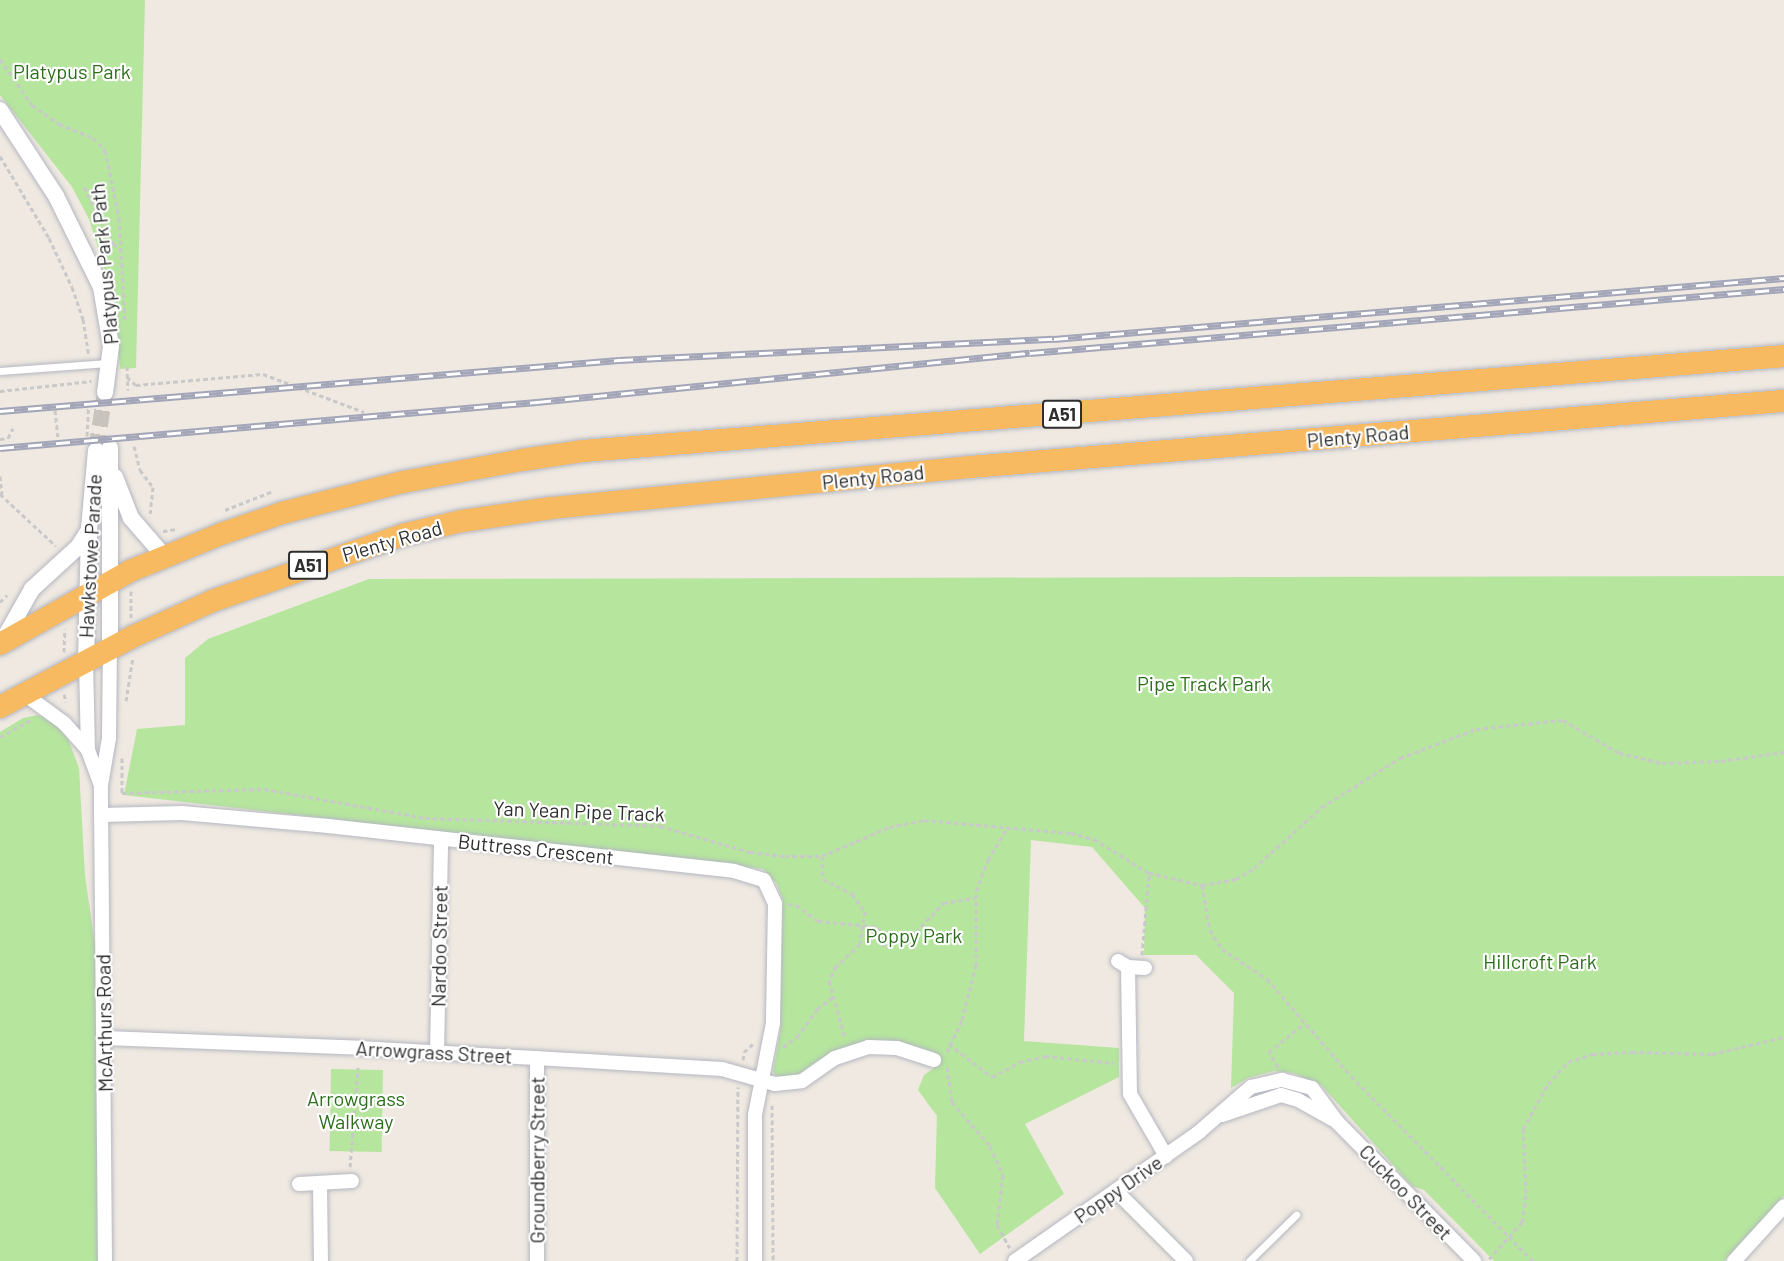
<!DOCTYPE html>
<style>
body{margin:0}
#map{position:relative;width:1784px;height:1261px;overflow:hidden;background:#efe9e1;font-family:Barlow,sans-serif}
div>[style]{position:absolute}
.green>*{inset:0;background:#b6e59e;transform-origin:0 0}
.tertiary-tunnel>*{height:16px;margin-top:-8px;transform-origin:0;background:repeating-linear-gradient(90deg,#c8c4bd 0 16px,transparent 0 24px)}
.path>*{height:3px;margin-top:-1.5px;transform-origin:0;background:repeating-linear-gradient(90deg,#c9c9c9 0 4.5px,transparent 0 7.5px)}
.roads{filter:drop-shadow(0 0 2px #b4b7c1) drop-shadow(0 0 2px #b4b7c1)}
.service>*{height:7px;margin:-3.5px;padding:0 3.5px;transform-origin:3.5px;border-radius:3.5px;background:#fff}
.minor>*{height:14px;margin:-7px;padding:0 7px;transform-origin:7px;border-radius:7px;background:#fff}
.tertiary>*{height:16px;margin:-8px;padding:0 8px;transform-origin:8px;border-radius:8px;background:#fff}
.trunk>*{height:22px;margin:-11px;padding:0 11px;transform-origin:11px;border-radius:11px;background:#f8ba60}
.rail>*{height:7px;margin-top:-3.5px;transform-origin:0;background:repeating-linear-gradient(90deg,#fff 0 14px,#a3a6b8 0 28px);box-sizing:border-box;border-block:2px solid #a3a6b8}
span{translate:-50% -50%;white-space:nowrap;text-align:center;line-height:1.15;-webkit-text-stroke:4.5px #fff;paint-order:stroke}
.shield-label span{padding:2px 4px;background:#fff;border:2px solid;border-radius:4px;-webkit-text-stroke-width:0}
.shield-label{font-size:18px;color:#2e2e2e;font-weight:700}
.park-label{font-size:20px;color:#2c6e1b}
.street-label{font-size:20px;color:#2e2e2e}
</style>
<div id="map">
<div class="green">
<div style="clip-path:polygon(0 0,145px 0,136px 368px,120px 369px,115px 305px,89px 219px,72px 187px,0 95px)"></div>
<div style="clip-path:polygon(1784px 576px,1784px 1196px,1724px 1261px,1494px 1261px,1424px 1190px,1412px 1186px,1321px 1085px,1293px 1073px,1274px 1071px,1248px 1078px,1231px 1088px,1234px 993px,1196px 955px,1144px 955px,1145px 908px,1092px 847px,1031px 840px,1024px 1041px,1119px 1048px,1119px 1077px,1025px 1124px,1064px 1194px,980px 1254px,935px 1188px,937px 1116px,918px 1090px,924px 1075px,934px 1068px,935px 1052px,897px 1042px,865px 1041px,837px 1050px,799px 1076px,778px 1077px,773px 1072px,780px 1033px,783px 901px,777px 884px,763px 869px,124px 795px,137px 729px,185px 725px,185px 658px,208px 639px,369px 579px)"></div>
<div style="clip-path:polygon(38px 715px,54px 723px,68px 739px,79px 768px,85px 876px,97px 959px,99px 1261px,0 1261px,0 732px,23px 718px)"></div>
<div style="left:331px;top:1069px;width:52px;height:82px;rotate:1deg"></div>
</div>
<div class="tertiary-tunnel">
<div style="left:96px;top:450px;width:58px;rotate:-81deg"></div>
</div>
<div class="path">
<div style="left:0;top:59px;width:56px;rotate:55.2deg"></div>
<div style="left:32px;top:105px;width:33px;rotate:35deg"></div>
<div style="left:59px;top:124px;width:37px;rotate:22deg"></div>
<div style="left:93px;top:138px;width:17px;rotate:45deg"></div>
<div style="left:105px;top:150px;width:69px;rotate:78.4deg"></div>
<div style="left:119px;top:218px;width:103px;rotate:86.7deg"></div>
<div style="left:0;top:156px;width:96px;rotate:59.1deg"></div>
<div style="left:49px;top:238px;width:54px;rotate:64.9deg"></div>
<div style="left:72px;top:287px;width:34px;rotate:71deg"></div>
<div style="left:83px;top:319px;width:36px;rotate:81deg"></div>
<div style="left:84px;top:187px;width:64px;rotate:63deg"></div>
<div style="left:113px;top:244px;width:11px;rotate:34deg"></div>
<div style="left:127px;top:366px;width:24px;rotate:88deg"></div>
<div style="left:127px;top:377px;width:12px;rotate:42deg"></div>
<div style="left:136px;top:385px;width:127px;rotate:-5deg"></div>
<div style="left:263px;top:374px;width:108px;rotate:20.6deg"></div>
<div style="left:0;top:391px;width:92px;rotate:-6.3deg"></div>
<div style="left:55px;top:410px;width:29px;rotate:84deg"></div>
<div style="left:87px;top:436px;width:36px;rotate:-87deg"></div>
<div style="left:0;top:439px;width:8px;rotate:-7deg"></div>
<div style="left:8px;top:438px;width:11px;rotate:-63deg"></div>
<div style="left:134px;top:446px;width:25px;rotate:76deg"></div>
<div style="left:140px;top:470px;width:21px;rotate:53deg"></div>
<div style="left:153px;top:487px;width:30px;rotate:96deg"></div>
<div style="left:0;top:476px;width:19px;rotate:84deg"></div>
<div style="left:0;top:494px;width:76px;rotate:42.9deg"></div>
<div style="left:225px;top:510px;width:52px;rotate:-21.6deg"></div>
<div style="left:163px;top:531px;width:14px;rotate:-8deg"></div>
<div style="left:131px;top:591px;width:27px;rotate:90deg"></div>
<div style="left:0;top:602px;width:10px;rotate:-45deg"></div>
<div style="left:64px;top:652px;width:23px;rotate:-88deg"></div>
<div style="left:64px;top:694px;width:8px;rotate:76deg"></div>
<div style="left:126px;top:701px;width:45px;rotate:-81deg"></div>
<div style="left:0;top:737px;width:37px;rotate:-29deg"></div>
<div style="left:122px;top:758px;width:35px;rotate:90deg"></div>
<div style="left:122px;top:793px;width:142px;rotate:-1.6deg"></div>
<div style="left:264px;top:789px;width:164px;rotate:10.2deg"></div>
<div style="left:425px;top:818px;width:235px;rotate:1.9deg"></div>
<div style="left:660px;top:826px;width:94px;rotate:16.1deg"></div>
<div style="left:750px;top:852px;width:35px;rotate:7deg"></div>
<div style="left:785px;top:856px;width:37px"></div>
<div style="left:822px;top:856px;width:73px;rotate:-23.4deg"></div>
<div style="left:889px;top:827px;width:36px;rotate:-11deg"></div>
<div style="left:924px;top:820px;width:148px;rotate:5.1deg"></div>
<div style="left:1071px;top:833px;width:24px;rotate:15deg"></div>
<div style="left:1094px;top:839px;width:65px;rotate:31.7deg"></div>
<div style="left:1149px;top:873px;width:54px;rotate:12.8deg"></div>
<div style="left:1202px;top:885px;width:35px;rotate:-10deg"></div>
<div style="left:1236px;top:879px;width:21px;rotate:-31deg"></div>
<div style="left:1254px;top:868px;width:91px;rotate:-41.9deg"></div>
<div style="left:1322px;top:807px;width:92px;rotate:-32.1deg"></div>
<div style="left:1400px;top:758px;width:81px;rotate:-20.9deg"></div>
<div style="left:1476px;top:729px;width:87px;rotate:-5.9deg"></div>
<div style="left:1563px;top:720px;width:65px;rotate:30.5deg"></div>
<div style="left:1619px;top:753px;width:44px;rotate:13.1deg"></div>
<div style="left:1662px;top:763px;width:59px;rotate:-1.9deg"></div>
<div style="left:1721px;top:761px;width:64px;rotate:-8.1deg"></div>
<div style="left:822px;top:856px;width:23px;rotate:88deg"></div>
<div style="left:823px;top:879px;width:33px;rotate:27deg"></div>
<div style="left:852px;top:894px;width:21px;rotate:53deg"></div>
<div style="left:865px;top:911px;width:33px;rotate:99deg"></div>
<div style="left:860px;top:944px;width:33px;rotate:137deg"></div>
<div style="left:836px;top:966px;width:17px;rotate:115deg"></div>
<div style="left:829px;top:981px;width:59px;rotate:74.3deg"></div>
<div style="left:1202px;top:885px;width:46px;rotate:79.9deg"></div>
<div style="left:1210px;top:930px;width:22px;rotate:58deg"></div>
<div style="left:1222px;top:949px;width:54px;rotate:33.7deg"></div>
<div style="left:1267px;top:979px;width:128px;rotate:49.1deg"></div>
<div style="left:1351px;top:1076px;width:260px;rotate:45.5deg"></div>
<div style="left:788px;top:904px;width:8px;rotate:7deg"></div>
<div style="left:796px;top:905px;width:27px;rotate:36deg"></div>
<div style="left:818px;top:921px;width:61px;rotate:5.6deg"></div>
<div style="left:879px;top:927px;width:18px;rotate:81deg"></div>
<div style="left:882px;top:945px;width:36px;rotate:-21deg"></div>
<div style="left:916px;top:932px;width:40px;rotate:-47deg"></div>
<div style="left:943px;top:903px;width:32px;rotate:-9deg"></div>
<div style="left:1142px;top:955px;width:82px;rotate:-85.1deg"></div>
<div style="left:949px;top:1044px;width:54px;rotate:37.5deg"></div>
<div style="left:992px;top:1077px;width:32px;rotate:-28deg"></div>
<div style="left:1020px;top:1062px;width:26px;rotate:-13deg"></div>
<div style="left:1045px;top:1056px;width:69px;rotate:5.8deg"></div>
<div style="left:783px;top:1047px;width:17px;rotate:-36deg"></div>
<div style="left:797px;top:1037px;width:34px;rotate:-54deg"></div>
<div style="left:817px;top:1009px;width:19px;rotate:-36deg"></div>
<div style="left:947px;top:1052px;width:35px;rotate:-65deg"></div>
<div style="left:962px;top:1020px;width:56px;rotate:-75.5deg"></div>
<div style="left:976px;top:966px;width:75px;rotate:-90deg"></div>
<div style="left:976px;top:891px;width:33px;rotate:-69deg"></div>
<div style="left:988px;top:860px;width:39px;rotate:-59deg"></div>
<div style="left:743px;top:1060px;width:8px;rotate:-83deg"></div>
<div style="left:744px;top:1052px;width:12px;rotate:-42deg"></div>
<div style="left:947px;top:1067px;width:35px;rotate:82deg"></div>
<div style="left:952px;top:1102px;width:58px;rotate:49.2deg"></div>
<div style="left:990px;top:1146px;width:32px;rotate:66deg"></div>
<div style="left:1003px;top:1175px;width:50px;rotate:96.8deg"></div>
<div style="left:997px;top:1225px;width:26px;rotate:61deg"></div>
<div style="left:1278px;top:1067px;width:17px;rotate:-121deg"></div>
<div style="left:1269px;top:1052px;width:46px;rotate:-38.9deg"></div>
<div style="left:772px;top:1105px;width:156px;rotate:89.6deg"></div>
<div style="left:350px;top:1167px;width:100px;rotate:-85.4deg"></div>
<div style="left:1489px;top:1259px;width:50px;rotate:-48.3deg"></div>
<div style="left:1522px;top:1222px;width:29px;rotate:-82deg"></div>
<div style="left:1526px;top:1193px;width:64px;rotate:-92.7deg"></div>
<div style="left:1523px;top:1129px;width:51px;rotate:-60.9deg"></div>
<div style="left:1548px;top:1084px;width:30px;rotate:-48deg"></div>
<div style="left:1568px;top:1062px;width:25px;rotate:-18deg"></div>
<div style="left:1592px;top:1054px;width:40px;rotate:-2.9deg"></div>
<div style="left:1632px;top:1052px;width:80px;rotate:1.4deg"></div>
<div style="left:1712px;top:1054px;width:74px;rotate:-13.3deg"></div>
<div style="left:737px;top:1261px;width:174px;rotate:-89.7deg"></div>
</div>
<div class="roads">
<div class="service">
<div style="left:0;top:371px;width:108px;rotate:-4.2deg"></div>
<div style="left:1249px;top:1261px;width:66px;rotate:-44.4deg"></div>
</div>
<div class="minor">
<div style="left:86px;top:662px;width:88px;rotate:88.7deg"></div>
<div style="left:88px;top:750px;width:35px;rotate:70deg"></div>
<div style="left:23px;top:693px;width:51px;rotate:36.2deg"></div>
<div style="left:64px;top:723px;width:36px;rotate:48deg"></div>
<div style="left:101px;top:815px;width:81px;rotate:-1.4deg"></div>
<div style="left:182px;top:813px;width:147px;rotate:5.1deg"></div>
<div style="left:328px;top:826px;width:408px;rotate:6.3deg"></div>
<div style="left:734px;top:871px;width:31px;rotate:17deg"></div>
<div style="left:764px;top:880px;width:26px;rotate:65deg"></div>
<div style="left:775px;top:904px;width:119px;rotate:91deg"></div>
<div style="left:773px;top:1023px;width:94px;rotate:101.1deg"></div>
<div style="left:755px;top:1115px;width:146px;rotate:90deg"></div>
<div style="left:1118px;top:961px;width:12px;rotate:31deg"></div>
<div style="left:1128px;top:967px;width:17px;rotate:3deg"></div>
<div style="left:1128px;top:967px;width:127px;rotate:89.1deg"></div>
<div style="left:1130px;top:1094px;width:72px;rotate:59.9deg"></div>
<div style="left:105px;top:1038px;width:255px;rotate:2.2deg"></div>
<div style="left:360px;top:1048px;width:363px;rotate:3.3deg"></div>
<div style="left:722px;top:1069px;width:55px;rotate:15.8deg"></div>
<div style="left:775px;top:1084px;width:27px;rotate:-6deg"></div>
<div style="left:802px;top:1081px;width:40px;rotate:-34.9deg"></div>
<div style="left:835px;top:1058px;width:35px;rotate:-18deg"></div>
<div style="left:868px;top:1047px;width:29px;rotate:2deg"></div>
<div style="left:897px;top:1048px;width:39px;rotate:18deg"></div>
<div style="left:437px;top:1053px;width:213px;rotate:-88.9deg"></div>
<div style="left:537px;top:1058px;width:203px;rotate:90deg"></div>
<div style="left:1222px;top:1115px;width:62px;rotate:-18.7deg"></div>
<div style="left:1281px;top:1095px;width:18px;rotate:16deg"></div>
<div style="left:1298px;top:1100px;width:41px;rotate:29.1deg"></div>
<div style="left:320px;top:1183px;width:78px;rotate:89.3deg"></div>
<div style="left:299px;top:1184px;width:53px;rotate:-3.2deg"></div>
<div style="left:1116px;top:1191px;width:99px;rotate:45deg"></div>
<div style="left:105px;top:1261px;width:476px;rotate:-90.5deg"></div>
<div style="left:101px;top:785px;width:48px;rotate:-80.3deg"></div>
<div style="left:109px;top:738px;width:89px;rotate:-89.4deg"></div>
<div style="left:1015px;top:1261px;width:225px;rotate:-35deg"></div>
<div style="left:1199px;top:1132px;width:69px;rotate:-40.9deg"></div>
<div style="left:1251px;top:1087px;width:32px;rotate:-13deg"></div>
<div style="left:1282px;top:1080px;width:31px;rotate:15deg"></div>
<div style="left:1312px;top:1088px;width:44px;rotate:53.4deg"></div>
<div style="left:1338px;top:1123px;width:194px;rotate:45.4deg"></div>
<div style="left:1734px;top:1261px;width:74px;rotate:-47.7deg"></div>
</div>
<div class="tertiary">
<div style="left:0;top:110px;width:103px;rotate:56.9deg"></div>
<div style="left:56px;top:196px;width:102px;rotate:63.7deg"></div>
<div style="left:101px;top:287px;width:60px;rotate:80.4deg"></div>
<div style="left:111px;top:346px;width:47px;rotate:97.3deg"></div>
<div style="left:115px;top:477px;width:44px;rotate:68.7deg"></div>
<div style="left:131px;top:518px;width:49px;rotate:49.1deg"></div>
<div style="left:1px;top:644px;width:63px;rotate:-60.6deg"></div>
<div style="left:32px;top:589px;width:62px;rotate:-42.4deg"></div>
<div style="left:78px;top:547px;width:20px;rotate:-57deg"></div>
<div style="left:110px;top:649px;width:201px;rotate:-90deg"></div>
<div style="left:86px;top:662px;width:133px;rotate:-88.7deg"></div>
<div style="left:89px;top:529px;width:79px;rotate:-84.9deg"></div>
</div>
<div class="trunk">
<div style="left:0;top:644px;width:149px;rotate:-29.3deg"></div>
<div style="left:130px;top:571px;width:98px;rotate:-22.1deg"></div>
<div style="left:221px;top:534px;width:65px;rotate:-19deg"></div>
<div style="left:282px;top:513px;width:125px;rotate:-14.4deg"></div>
<div style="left:403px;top:482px;width:121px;rotate:-10.5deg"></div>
<div style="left:522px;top:460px;width:62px;rotate:-8.4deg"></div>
<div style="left:583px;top:451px;width:1205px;rotate:-4.52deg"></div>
<div style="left:0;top:707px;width:149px;rotate:-27.9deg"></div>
<div style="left:132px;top:637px;width:88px;rotate:-24.2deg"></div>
<div style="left:212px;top:601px;width:205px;rotate:-19.1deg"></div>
<div style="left:406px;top:534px;width:57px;rotate:-13.1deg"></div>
<div style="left:462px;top:521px;width:90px;rotate:-8.3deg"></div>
<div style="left:551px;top:508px;width:421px;rotate:-5.6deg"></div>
<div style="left:970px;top:467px;width:817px;rotate:-4.64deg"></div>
</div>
</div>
<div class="rail">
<div style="left:0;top:411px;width:621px;rotate:-4.71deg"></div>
<div style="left:619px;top:360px;width:436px;rotate:-2.8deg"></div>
<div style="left:1054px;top:339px;width:733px;rotate:-4.78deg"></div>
<div style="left:0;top:448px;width:539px;rotate:-4.9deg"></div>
<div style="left:537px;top:402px;width:495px;rotate:-5.7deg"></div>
<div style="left:1030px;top:353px;width:757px;rotate:-4.85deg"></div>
</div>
<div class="shield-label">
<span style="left:1062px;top:414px">A51</span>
<span style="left:308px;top:565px">A51</span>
</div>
<div class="park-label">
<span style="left:72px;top:71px">Platypus Park</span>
<span style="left:1204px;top:683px">Pipe Track Park</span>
<span style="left:914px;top:935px">Poppy Park</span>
<span style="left:1540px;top:961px">Hillcroft Park</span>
<span style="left:356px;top:1110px">Arrowgrass<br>Walkway</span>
</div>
<div class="street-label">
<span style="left:104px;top:264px;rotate:-95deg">Platypus Park Path</span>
<span style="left:1358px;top:436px;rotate:-5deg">Plenty Road</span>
<span style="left:873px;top:477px;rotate:-6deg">Plenty Road</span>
<span style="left:392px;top:541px;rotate:-16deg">Plenty Road</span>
<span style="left:90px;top:556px;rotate:-87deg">Hawkstowe Parade</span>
<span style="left:579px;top:811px;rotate:2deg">Yan Yean Pipe Track</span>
<span style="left:536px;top:849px;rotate:6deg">Buttress Crescent</span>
<span style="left:439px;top:946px;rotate:-89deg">Nardoo Street</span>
<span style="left:104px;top:1023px;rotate:-91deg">McArthurs Road</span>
<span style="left:434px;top:1052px;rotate:3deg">Arrowgrass Street</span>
<span style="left:537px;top:1160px;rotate:-90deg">Groundberry Street</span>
<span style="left:1118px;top:1189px;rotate:-35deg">Poppy Drive</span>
<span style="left:1406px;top:1192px;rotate:46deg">Cuckoo Street</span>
</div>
</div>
